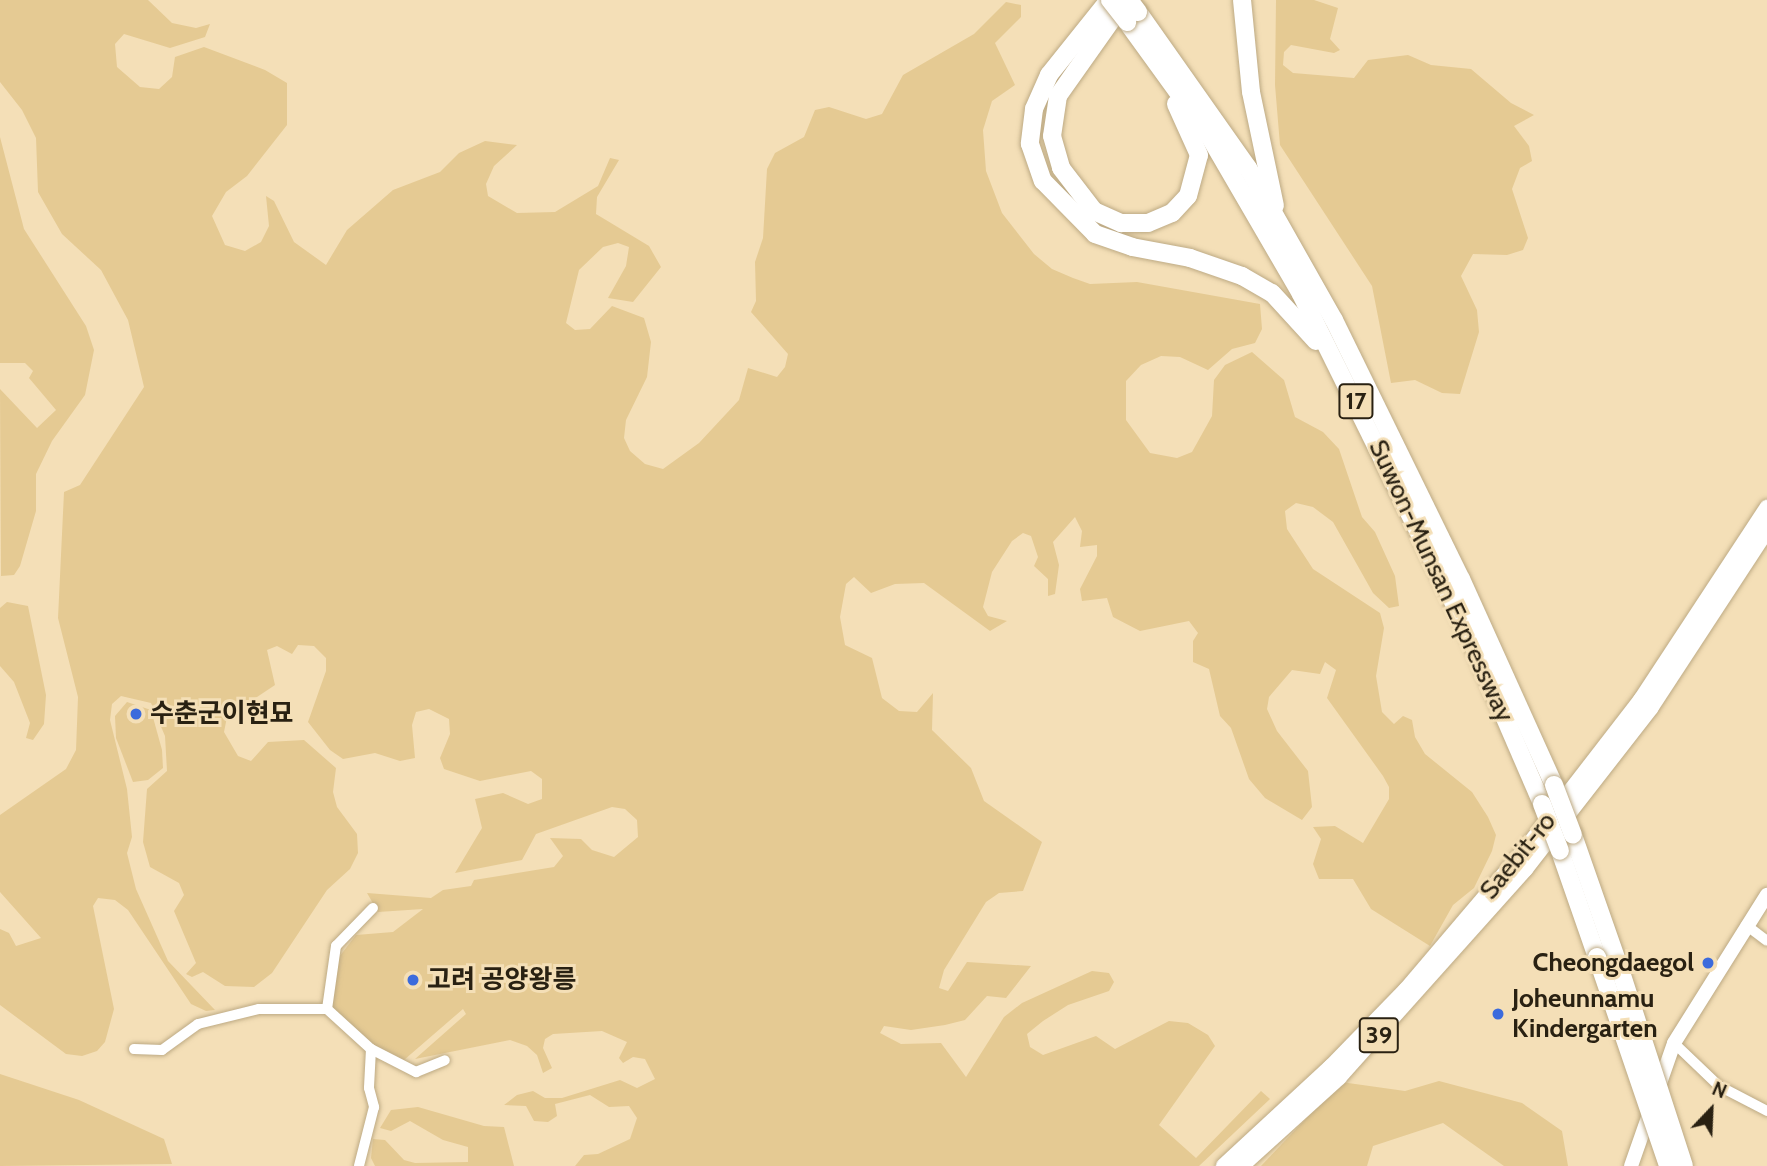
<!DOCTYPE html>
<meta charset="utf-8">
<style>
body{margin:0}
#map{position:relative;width:1767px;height:1166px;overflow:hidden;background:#f4dfb7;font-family:Cabin,"Noto Sans KR",sans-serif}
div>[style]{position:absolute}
.green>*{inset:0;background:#e5ca93}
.roads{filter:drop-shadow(0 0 2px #bdaa84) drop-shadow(0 0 2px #bdaa84)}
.minor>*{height:10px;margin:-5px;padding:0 5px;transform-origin:5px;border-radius:5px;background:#fff}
.secondary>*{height:14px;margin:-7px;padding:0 7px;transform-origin:7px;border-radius:7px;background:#fff}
.trunk>*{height:16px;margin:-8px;padding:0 8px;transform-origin:8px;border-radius:8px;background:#fff}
.motorway>*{height:18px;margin:-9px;padding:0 9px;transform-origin:9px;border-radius:9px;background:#fff}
.bridges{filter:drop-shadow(0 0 2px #bdaa84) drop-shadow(0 0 2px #bdaa84)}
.motorway-bridge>*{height:18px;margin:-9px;padding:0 9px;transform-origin:9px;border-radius:9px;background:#fff}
.dots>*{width:19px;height:19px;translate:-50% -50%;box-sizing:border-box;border:4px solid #f4dfb7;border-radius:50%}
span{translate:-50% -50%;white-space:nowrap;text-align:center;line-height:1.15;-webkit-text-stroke:6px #f4dfb7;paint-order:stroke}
.shield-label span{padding:2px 5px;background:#f4dfb7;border:2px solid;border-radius:5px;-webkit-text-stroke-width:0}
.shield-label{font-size:24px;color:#292112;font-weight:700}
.street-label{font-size:26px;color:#292112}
.poi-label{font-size:26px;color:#292112;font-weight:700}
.left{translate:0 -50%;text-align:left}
.right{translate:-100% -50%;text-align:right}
.north{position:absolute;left:1676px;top:1075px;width:70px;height:70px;-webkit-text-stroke:5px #f4dfb7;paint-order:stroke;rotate:23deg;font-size:19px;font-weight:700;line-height:28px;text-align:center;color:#292112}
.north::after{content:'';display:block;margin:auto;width:24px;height:32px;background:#292112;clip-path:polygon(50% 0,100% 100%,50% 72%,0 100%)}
</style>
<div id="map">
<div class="green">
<div style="clip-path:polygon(0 0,148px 0,172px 23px,196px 28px,210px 24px,205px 37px,170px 48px,124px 34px,115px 44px,117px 67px,140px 87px,159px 89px,172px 77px,175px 57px,204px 47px,265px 70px,287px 83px,287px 125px,247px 176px,226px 192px,212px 216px,225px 245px,245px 251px,261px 242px,269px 226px,266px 196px,274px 201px,294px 242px,326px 265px,347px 230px,393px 190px,440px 172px,459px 153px,485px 141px,517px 145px,494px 166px,486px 184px,488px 196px,517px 213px,555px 212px,598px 186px,610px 158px,619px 160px,597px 197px,596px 214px,649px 246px,661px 267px,633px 302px,608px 298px,626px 266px,629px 247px,618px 243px,603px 247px,579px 270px,566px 323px,575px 330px,590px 329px,612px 306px,644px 318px,651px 342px,647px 377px,626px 420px,624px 438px,630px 451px,645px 464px,663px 469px,699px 443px,739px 400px,748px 368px,777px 377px,785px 367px,788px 354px,751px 312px,756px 301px,755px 262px,763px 238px,767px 169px,775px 153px,804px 137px,815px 110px,829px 107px,866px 119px,882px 114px,903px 75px,974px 34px,1006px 2px,1021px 5px,1021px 17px,995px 43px,1015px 85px,992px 101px,983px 130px,986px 171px,1002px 213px,1034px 254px,1052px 269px,1073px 278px,1090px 284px,1137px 282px,1260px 304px,1262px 329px,1255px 343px,1232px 349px,1208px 370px,1180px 357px,1161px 356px,1141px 365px,1126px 381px,1126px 420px,1150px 453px,1177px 458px,1192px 452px,1212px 416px,1214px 380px,1225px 365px,1252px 352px,1284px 380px,1295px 417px,1323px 432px,1339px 449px,1362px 517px,1375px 532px,1395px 576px,1399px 606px,1389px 608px,1373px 593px,1333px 522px,1313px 507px,1296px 503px,1285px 511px,1287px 529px,1313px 569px,1380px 613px,1384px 628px,1376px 676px,1382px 712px,1394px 724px,1403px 716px,1412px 720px,1415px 737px,1425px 754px,1472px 792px,1488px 817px,1496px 835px,1492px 851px,1474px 888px,1453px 905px,1430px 946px,1371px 909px,1353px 879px,1319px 879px,1313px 864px,1321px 839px,1313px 827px,1335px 826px,1363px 843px,1389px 799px,1389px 787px,1383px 776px,1327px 698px,1336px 670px,1325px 662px,1320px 674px,1292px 670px,1269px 697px,1267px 709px,1277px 731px,1308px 771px,1312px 807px,1302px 820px,1265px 798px,1249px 779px,1231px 728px,1220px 716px,1209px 669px,1193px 662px,1193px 641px,1198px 633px,1189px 621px,1140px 631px,1113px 617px,1107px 598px,1082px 601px,1080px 589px,1097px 556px,1097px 545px,1080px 547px,1082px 531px,1075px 517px,1053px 542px,1059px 565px,1055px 594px,1048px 596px,1048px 579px,1034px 566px,1038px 557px,1031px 536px,1023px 533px,1012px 541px,992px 572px,983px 607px,988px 616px,1007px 621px,990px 631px,924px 583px,895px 584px,871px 593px,854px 577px,846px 584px,840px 617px,845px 645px,872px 658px,882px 698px,899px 711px,917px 712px,933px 693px,932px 730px,971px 768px,984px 801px,1042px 842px,1023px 891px,999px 893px,986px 902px,944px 970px,939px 988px,948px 991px,967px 962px,1031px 966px,1006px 998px,987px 996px,965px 1020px,945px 1025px,911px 1030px,884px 1026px,880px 1033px,901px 1044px,941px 1043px,966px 1077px,1004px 1017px,1022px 1003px,1092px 971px,1109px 973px,1114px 982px,1109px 991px,1068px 1005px,1043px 1021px,1027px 1034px,1030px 1047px,1043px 1055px,1096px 1036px,1115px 1049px,1169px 1021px,1188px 1023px,1208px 1035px,1215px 1046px,1159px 1125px,1196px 1158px,1261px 1091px,1270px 1099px,1199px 1166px,575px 1166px,584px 1155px,598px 1154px,630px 1139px,637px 1118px,629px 1106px,609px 1107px,590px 1095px,555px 1104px,557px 1116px,548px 1122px,534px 1121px,526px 1106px,504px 1105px,517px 1095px,533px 1091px,545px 1098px,562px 1098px,620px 1080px,637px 1088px,655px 1079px,645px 1059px,633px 1057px,623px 1063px,619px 1058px,627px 1042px,602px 1031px,553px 1034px,545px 1039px,543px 1048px,552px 1068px,543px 1073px,537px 1055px,527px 1046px,510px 1040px,415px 1059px,466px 1014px,463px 1009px,404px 1060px,364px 1040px,332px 1010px,336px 961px,356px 935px,393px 932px,423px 909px,378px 912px,367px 893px,431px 898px,443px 890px,471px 886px,474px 880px,554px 867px,563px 856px,550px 838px,581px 839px,592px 850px,614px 857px,638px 837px,637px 820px,625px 809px,612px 807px,536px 834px,522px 860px,455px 873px,482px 828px,475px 799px,503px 793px,528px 804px,542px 799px,542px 779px,531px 771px,480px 781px,444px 769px,440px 758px,450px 734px,449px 719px,429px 709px,416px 712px,412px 725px,415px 758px,400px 761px,375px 753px,343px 759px,330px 750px,308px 722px,326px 671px,326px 658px,314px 646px,298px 645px,292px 654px,277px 646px,267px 650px,275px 685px,227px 717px,224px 732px,238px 756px,251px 761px,268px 742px,304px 740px,336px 768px,333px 792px,337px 807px,357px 834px,358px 853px,350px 869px,327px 890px,272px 973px,254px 987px,225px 986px,203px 972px,192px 977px,186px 974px,196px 963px,174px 911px,184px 895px,179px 883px,150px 867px,143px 842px,147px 789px,167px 771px,165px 736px,151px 703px,121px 696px,112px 704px,110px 720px,127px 789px,132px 837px,127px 853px,136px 889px,168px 961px,215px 1010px,206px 1011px,191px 1004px,128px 910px,115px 900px,98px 898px,93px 906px,114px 1009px,105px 1042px,97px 1051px,82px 1056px,66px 1054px,0 1005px,0 929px,9px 933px,16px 946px,41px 938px,0 892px,0 815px,66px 769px,76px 750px,78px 697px,58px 618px,64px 492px,80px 485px,144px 387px,128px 320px,115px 296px,101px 270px,62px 234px,38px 192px,36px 138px,22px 110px,0 82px)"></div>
<div style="clip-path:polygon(1276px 0,1314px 0,1338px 8px,1330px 39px,1340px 50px,1334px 53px,1291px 45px,1284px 52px,1283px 65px,1293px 73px,1354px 78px,1368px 60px,1408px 55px,1431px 65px,1471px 69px,1511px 103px,1534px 115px,1514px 126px,1529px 146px,1532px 161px,1520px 168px,1512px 189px,1528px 238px,1523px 250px,1507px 255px,1473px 254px,1461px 276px,1477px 310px,1479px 332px,1460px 394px,1442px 393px,1415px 380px,1391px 383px,1372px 286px,1280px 145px,1275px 85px)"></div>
<div style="clip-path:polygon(0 137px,24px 229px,86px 326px,94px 350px,85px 395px,52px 441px,36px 474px,36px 511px,20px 566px,14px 575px,1px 576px,0 389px,37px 428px,56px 410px,29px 378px,33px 371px,25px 363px,0 363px)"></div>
<div style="clip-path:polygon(7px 602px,28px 606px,46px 695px,44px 724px,33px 740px,26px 738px,30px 723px,14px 682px,0 666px,0 608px)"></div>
<div style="clip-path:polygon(127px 702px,151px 710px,162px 750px,163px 768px,148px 780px,133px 782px,116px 738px,115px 716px)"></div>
<div style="clip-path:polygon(0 1074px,79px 1100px,164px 1139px,172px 1164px,0 1166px)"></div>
<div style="clip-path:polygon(1439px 1081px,1522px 1103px,1562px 1131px,1568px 1166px,1504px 1166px,1443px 1123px,1373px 1146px,1367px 1166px,1261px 1166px,1341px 1082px,1405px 1091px)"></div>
<div style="clip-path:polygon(418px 1107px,484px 1126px,504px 1127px,514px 1166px,375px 1166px,371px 1158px,373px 1139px,385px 1140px,404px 1160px,415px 1163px,468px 1162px,468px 1147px,443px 1140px,410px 1121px,391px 1131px,380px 1128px,391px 1110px)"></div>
</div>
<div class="roads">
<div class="minor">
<div style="left:1746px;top:925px;width:26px;rotate:37deg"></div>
<div style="left:327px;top:1009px;width:64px;rotate:-81.9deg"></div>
<div style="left:336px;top:946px;width:53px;rotate:-45.8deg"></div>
<div style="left:1674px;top:1043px;width:62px;rotate:43.7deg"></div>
<div style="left:1719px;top:1086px;width:54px;rotate:27.5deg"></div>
<div style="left:134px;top:1049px;width:28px;rotate:2deg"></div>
<div style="left:162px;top:1050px;width:44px;rotate:-35.8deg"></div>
<div style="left:198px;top:1024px;width:63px;rotate:-13.8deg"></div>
<div style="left:259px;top:1009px;width:68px"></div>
<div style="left:327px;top:1009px;width:59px;rotate:42.3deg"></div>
<div style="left:371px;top:1049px;width:39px;rotate:93deg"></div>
<div style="left:369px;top:1088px;width:20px;rotate:75deg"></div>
<div style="left:374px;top:1107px;width:61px;rotate:104.3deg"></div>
<div style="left:371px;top:1049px;width:51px;rotate:27.1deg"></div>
<div style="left:416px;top:1072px;width:31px;rotate:-22deg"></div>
</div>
<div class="secondary">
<div style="left:1631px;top:1166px;width:130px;rotate:-70.7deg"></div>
<div style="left:1674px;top:1043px;width:175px;rotate:-57.9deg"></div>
</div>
<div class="trunk">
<div style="left:1224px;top:1166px;width:146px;rotate:-42.8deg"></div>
<div style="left:1331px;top:1067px;width:107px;rotate:-45.8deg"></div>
<div style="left:1406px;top:990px;width:184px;rotate:-49.6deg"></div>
<div style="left:1525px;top:850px;width:190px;rotate:-52.3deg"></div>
<div style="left:1641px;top:700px;width:230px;rotate:-56.7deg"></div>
<div style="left:1241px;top:1166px;width:132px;rotate:-42.2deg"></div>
<div style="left:1339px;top:1077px;width:279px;rotate:-48.2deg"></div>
<div style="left:1525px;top:869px;width:205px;rotate:-52.1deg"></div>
<div style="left:1651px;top:707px;width:212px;rotate:-56.8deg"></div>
</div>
<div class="motorway">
<div style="left:1109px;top:0;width:96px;rotate:128.7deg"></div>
<div style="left:1049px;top:75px;width:37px;rotate:114deg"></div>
<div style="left:1034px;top:109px;width:35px;rotate:97deg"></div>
<div style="left:1030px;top:144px;width:39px;rotate:71deg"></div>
<div style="left:1043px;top:181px;width:74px;rotate:45.5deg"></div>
<div style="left:1095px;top:234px;width:39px;rotate:19deg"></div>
<div style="left:1132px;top:247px;width:59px;rotate:10.7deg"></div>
<div style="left:1190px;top:258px;width:55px;rotate:19.1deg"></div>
<div style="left:1242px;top:276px;width:34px;rotate:30deg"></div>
<div style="left:1272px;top:293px;width:65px;rotate:47.5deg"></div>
<div style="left:1242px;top:0;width:92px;rotate:84.4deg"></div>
<div style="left:1251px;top:92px;width:116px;rotate:78.1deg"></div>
<div style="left:1130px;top:2px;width:23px;rotate:137deg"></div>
<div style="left:1113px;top:18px;width:95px;rotate:125.2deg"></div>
<div style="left:1058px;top:96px;width:40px;rotate:98.5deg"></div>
<div style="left:1052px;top:136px;width:33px;rotate:74deg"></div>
<div style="left:1061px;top:168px;width:54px;rotate:52.5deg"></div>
<div style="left:1094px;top:211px;width:30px;rotate:24deg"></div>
<div style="left:1121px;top:223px;width:27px"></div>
<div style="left:1148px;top:223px;width:26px;rotate:-23deg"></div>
<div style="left:1172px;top:213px;width:23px;rotate:-47deg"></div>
<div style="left:1188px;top:196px;width:42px;rotate:-75deg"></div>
<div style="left:1199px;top:155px;width:56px;rotate:-114.3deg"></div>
<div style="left:1138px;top:12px;width:191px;rotate:54.8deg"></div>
<div style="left:1248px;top:168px;width:175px;rotate:60.5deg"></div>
<div style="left:1334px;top:320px;width:288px;rotate:63.9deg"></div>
<div style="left:1461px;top:579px;width:226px;rotate:65.7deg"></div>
<div style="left:1127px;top:22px;width:138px;rotate:54.1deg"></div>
<div style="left:1208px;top:134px;width:185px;rotate:59.8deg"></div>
<div style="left:1301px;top:294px;width:373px;rotate:63.7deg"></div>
<div style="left:1466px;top:628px;width:192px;rotate:66.6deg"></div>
<div style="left:1573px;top:835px;width:139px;rotate:70.7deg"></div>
<div style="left:1560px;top:851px;width:112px;rotate:70.8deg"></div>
</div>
</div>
<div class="bridges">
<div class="motorway-bridge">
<div style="left:1110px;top:0;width:28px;rotate:52deg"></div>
<div style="left:1129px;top:0;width:15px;rotate:53deg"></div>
<div style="left:1554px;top:785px;width:53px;rotate:69.2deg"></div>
<div style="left:1542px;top:804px;width:50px;rotate:69deg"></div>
<div style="left:1597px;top:957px;width:221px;rotate:71.2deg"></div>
<div style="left:1619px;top:966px;width:210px;rotate:72deg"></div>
</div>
</div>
<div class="dots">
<div style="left:136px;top:714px;background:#3c6bdc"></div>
<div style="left:1708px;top:963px;background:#3c6bdc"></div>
<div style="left:413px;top:980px;background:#3c6bdc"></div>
<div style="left:1498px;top:1014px;background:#3c6bdc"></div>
</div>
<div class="shield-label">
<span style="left:1356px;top:401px">17</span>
<span style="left:1379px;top:1035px">39</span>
</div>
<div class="street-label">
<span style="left:1441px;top:581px;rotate:65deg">Suwon-Munsan Expressway</span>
<span style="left:1518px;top:856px;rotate:-51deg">Saebit-ro</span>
</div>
<div class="poi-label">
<span class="left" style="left:150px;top:714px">수춘군이현묘</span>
<span class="right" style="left:1694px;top:963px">Cheongdaegol</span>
<span class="left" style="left:427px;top:980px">고려 공양왕릉</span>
<span class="left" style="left:1512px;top:1014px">Joheunnamu<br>Kindergarten</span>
</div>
<div class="north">N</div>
</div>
